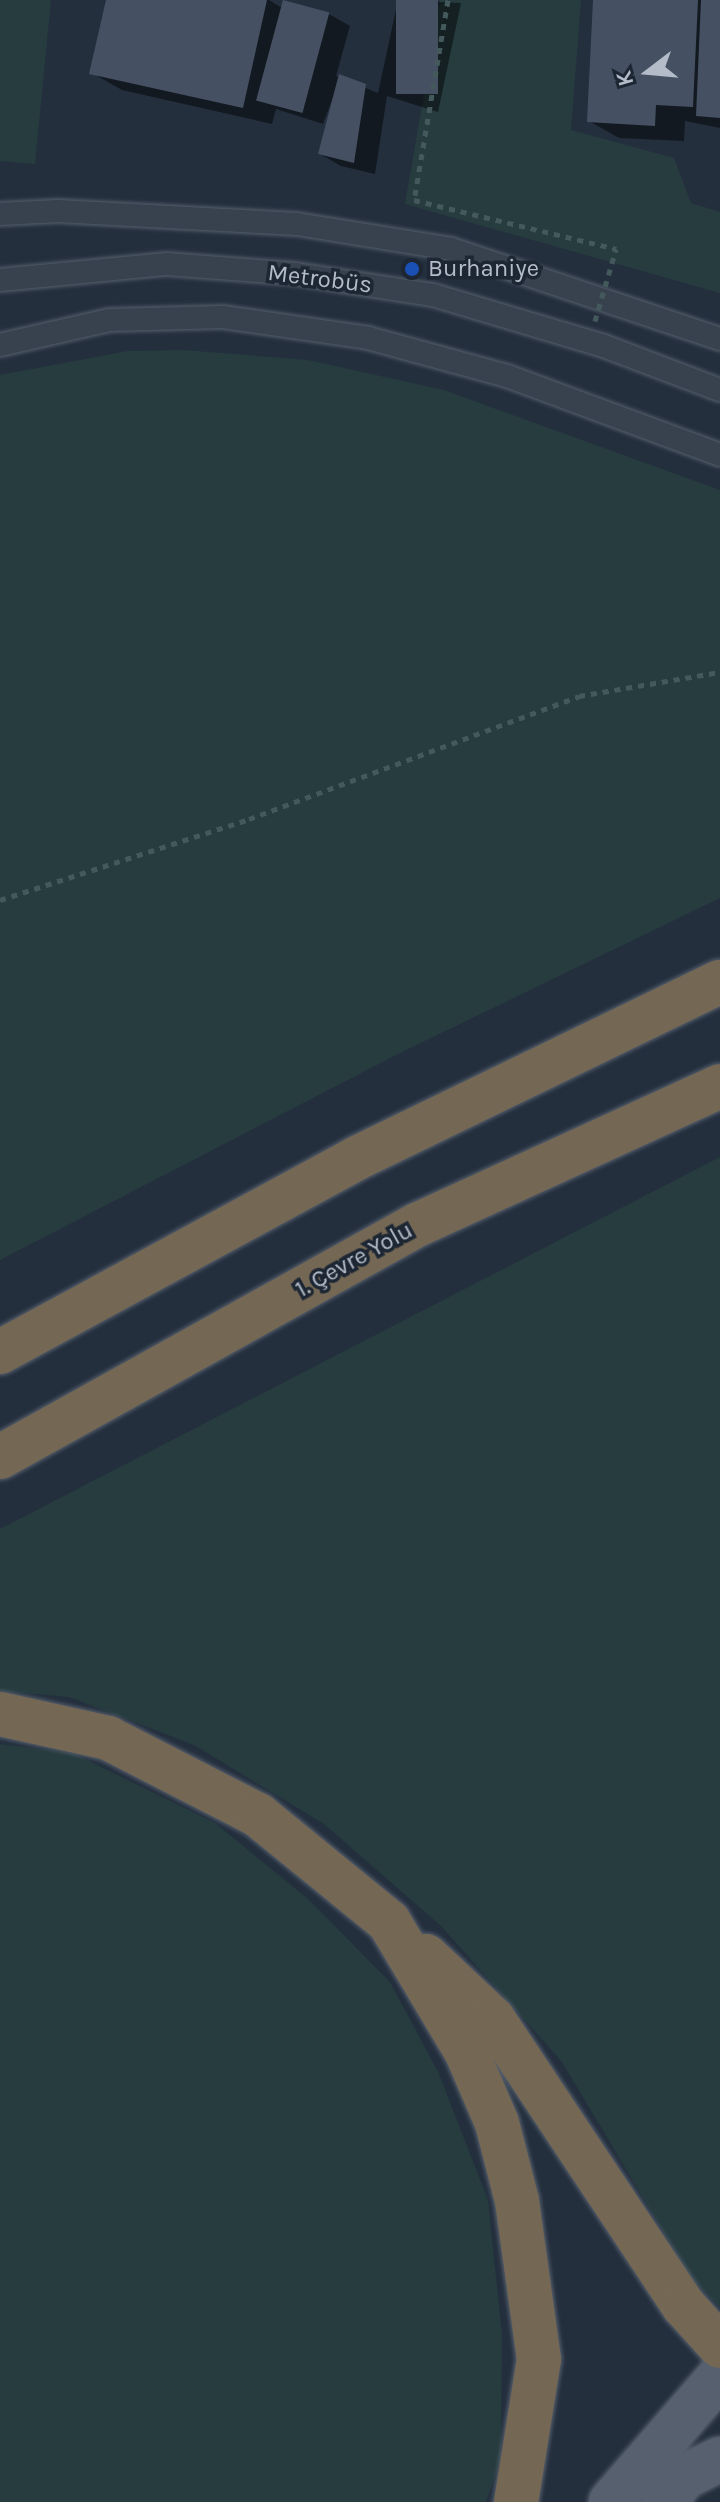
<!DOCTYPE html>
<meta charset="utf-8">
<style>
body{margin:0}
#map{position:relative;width:720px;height:2502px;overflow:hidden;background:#242f3e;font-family:Karla,sans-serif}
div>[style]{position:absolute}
.green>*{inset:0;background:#263c3f}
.shadow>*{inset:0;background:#0007}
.building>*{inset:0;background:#455162;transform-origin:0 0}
.path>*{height:5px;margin-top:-2.5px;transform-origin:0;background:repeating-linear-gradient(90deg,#44595c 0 6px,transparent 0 12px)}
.roads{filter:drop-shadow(0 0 2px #565f6c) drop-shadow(0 0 2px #565f6c)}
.lane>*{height:22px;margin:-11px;padding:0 11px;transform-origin:11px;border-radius:11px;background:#38414e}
.primary>*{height:44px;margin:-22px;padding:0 22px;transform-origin:22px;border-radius:22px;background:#56606e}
.highway>*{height:44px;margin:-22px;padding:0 22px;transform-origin:22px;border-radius:22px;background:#746855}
.path-bridge>*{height:5px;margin-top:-2.5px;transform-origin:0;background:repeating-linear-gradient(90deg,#44595c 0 6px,transparent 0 12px)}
.dots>*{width:22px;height:22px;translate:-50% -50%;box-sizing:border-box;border:4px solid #1d2633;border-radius:50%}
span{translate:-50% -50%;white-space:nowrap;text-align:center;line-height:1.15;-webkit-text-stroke:7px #1d2633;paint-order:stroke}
.poi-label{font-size:24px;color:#b4bcc9}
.left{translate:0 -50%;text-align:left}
.street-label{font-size:24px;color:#b4bcc9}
.north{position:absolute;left:608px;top:32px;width:80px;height:80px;-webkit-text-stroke:6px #1d2633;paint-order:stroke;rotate:254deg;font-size:22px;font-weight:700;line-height:32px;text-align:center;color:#b4bcc9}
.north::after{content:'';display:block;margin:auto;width:28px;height:36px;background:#b4bcc9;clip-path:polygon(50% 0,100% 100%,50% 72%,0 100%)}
</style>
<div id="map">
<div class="green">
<div style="clip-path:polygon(0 0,51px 0,35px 164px,0 161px)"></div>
<div style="clip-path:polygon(440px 0,581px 0,571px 130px,674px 158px,691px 203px,720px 212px,720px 293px,405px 204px)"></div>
<div style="clip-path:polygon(183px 350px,308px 360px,444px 390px,720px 490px,720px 898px,396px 1055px,0 1260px,0 375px,128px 351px)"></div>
<div style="clip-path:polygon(720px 1157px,720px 2307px,692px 2280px,562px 2062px,441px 1926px,324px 1824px,194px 1745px,69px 1697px,0 1691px,0 1529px)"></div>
<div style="clip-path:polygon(0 1744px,73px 1753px,215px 1823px,308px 1899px,390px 1982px,439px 2074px,488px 2200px,502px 2335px,501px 2458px,486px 2502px,0 2502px)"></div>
</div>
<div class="shadow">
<div style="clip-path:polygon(108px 0,269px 0,282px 8px,284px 2px,329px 14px,350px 26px,336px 76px,378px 93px,398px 0,461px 3px,438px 112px,387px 96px,375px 174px,341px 166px,320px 154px,339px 81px,323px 124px,276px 109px,272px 124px,122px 90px,92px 73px)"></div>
<div style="clip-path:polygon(595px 0,720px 0,720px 128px,685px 121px,684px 141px,619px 138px,589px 121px)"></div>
</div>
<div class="building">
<div style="clip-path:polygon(106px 0,267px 0,243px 108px,89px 74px)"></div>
<div style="left:283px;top:0;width:48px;height:104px;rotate:15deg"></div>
<div style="left:396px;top:0;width:42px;height:94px"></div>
<div style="clip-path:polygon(593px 0,698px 0,693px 107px,656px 105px,655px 126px,587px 122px)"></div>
<div style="clip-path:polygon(701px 0,720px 0,720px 118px,696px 116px)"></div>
<div style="clip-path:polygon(339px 74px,366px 84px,354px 163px,318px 154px)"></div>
</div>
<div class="path">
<div style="left:448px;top:0;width:203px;rotate:99.6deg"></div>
<div style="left:414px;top:200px;width:208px;rotate:13.6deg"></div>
<div style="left:0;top:900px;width:262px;rotate:-18deg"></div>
<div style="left:249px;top:819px;width:352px;rotate:-20.4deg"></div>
<div style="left:579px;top:696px;width:143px;rotate:-9.7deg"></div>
</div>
<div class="roads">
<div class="lane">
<div style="left:0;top:214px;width:58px;rotate:-3deg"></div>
<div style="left:58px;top:211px;width:239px;rotate:3.1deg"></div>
<div style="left:297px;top:224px;width:156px;rotate:9.2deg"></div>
<div style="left:451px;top:249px;width:284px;rotate:18.5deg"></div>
<div style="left:0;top:280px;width:168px;rotate:-5.5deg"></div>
<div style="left:167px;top:264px;width:129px;rotate:4.4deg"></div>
<div style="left:296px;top:274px;width:139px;rotate:8.7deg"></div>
<div style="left:433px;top:295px;width:178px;rotate:16.6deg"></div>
<div style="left:604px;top:346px;width:124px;rotate:20.8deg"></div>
<div style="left:0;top:345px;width:112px;rotate:-12.9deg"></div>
<div style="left:109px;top:320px;width:114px;rotate:-1.5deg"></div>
<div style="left:223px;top:317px;width:147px;rotate:8.2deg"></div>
<div style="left:368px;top:338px;width:144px;rotate:15.3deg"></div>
<div style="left:507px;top:376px;width:227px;rotate:20.3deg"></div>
</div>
<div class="primary">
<div style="left:611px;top:2502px;width:167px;rotate:-49.1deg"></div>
<div style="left:665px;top:2502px;width:31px;rotate:-53deg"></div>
<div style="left:684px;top:2477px;width:40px;rotate:-26.6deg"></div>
</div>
<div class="highway">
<div style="left:0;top:1352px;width:406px;rotate:-28.5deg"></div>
<div style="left:357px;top:1158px;width:403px;rotate:-25.9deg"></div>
<div style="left:0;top:1457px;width:479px;rotate:-29.1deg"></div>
<div style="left:419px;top:1224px;width:331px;rotate:-24.6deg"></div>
<div style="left:0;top:1714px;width:111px;rotate:12.5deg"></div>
<div style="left:108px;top:1738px;width:169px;rotate:27.2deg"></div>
<div style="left:258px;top:1815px;width:169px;rotate:39.2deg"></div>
<div style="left:389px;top:1922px;width:152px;rotate:59.2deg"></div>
<div style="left:467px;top:2053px;width:76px;rotate:66.8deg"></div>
<div style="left:497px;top:2123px;width:81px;rotate:75.6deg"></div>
<div style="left:517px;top:2201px;width:160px;rotate:82.1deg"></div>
<div style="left:539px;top:2359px;width:145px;rotate:99.1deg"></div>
<div style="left:426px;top:1956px;width:92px;rotate:43.2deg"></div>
<div style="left:493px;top:2019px;width:345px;rotate:56.4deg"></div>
<div style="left:684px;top:2306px;width:54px;rotate:48deg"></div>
</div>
</div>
<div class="path-bridge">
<div style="left:595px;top:321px;width:75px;rotate:-73.7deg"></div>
</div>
<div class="dots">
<div style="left:412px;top:269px;background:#1a4fb4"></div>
</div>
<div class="poi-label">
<span class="left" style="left:428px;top:269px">Burhaniye</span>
</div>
<div class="street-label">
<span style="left:320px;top:279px;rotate:7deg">Metrobüs</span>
<span style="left:354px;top:1260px;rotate:-29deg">1. Çevre Yolu</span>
</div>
<div class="north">K</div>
</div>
